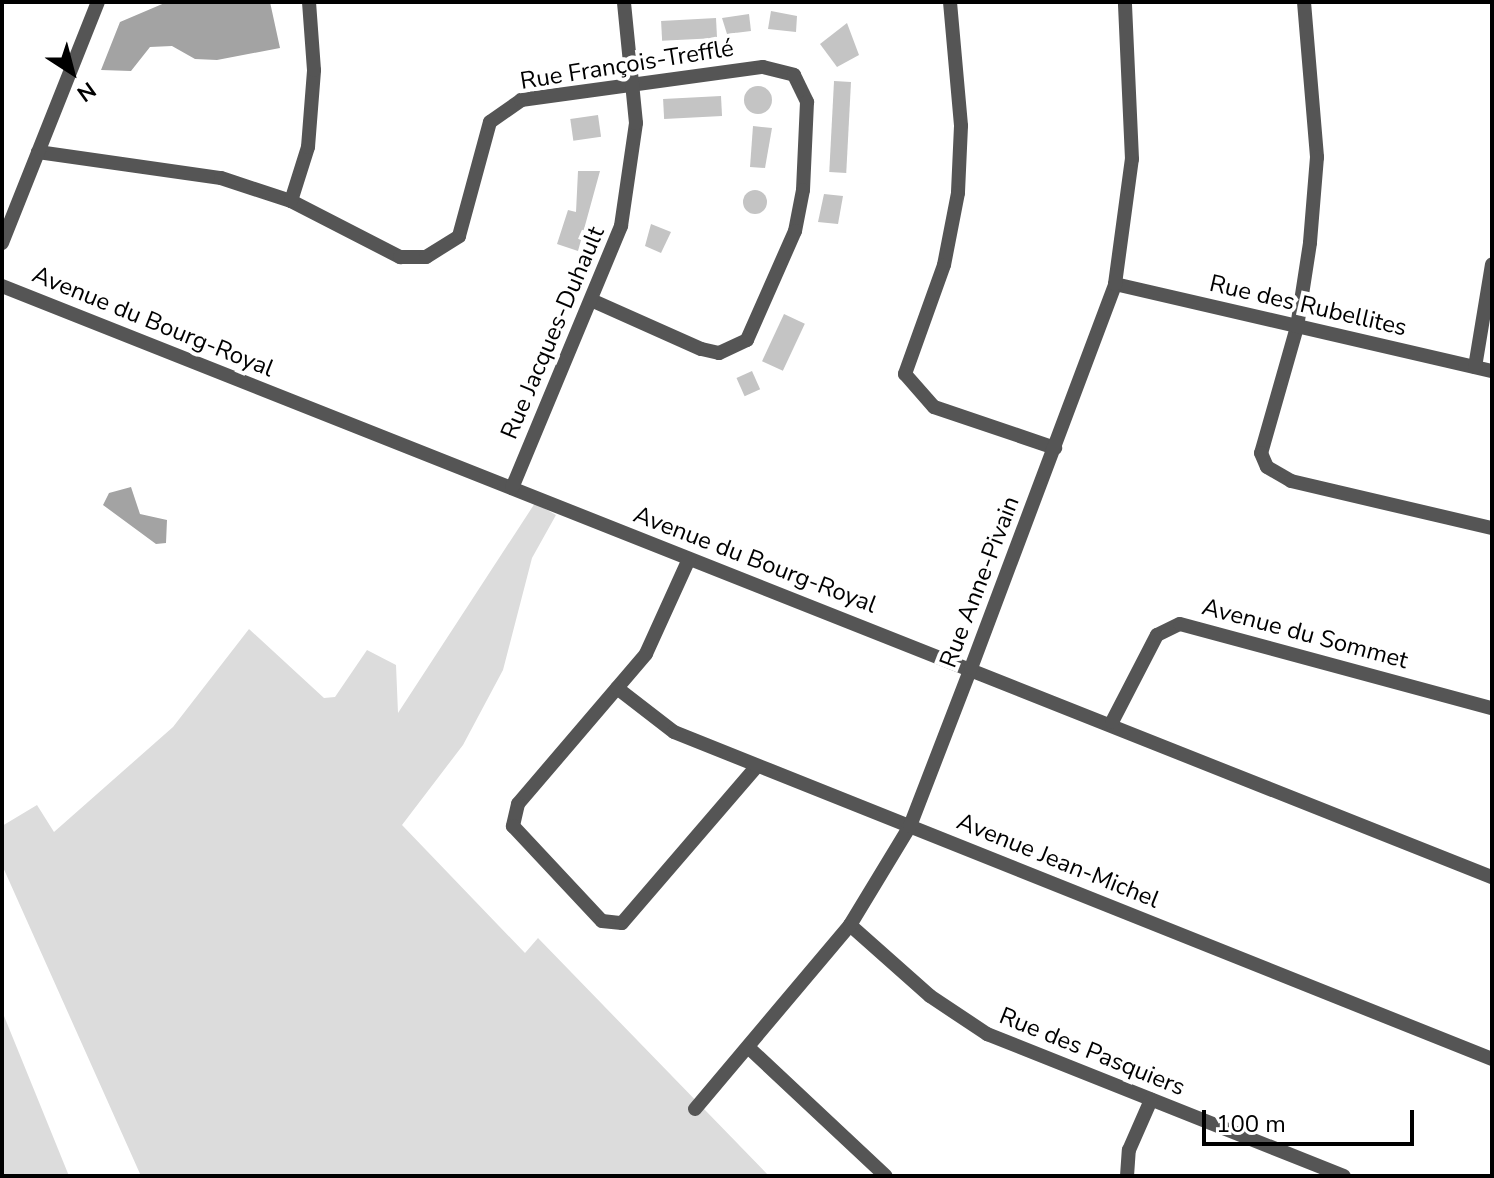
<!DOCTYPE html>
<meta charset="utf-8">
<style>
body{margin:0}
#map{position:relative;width:1494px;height:1178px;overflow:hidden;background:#fff;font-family:"Nunito Sans",sans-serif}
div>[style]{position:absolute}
.green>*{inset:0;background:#dcdcdc}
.water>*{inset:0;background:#a3a3a3}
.building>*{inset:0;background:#c4c4c4;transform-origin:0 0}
.round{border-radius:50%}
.minor>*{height:14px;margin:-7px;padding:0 7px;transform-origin:7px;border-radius:7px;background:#555}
span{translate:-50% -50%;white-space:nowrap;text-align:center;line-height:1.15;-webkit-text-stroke:8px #fff;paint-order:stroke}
.street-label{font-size:24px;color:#000}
.frame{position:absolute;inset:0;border:4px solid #000;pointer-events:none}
.north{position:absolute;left:32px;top:32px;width:80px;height:80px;-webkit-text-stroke:6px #fff;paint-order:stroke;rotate:144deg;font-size:22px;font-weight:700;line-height:32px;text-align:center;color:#000}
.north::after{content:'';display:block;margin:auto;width:28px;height:36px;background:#000;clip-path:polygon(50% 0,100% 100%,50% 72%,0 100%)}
.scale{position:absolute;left:1202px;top:1110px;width:212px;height:36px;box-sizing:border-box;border:4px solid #000;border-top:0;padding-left:10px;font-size:24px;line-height:28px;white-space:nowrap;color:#000;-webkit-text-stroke:6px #fff;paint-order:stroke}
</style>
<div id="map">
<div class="green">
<div style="clip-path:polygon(535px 503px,556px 515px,532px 558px,503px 670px,463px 745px,402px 825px,525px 953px,538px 938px,769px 1176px,141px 1176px,2px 865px,2px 826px,37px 805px,54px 832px,173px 727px,249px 629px,324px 698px,335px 697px,367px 650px,396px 665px,398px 713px)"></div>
<div style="clip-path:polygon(2px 1011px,69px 1176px,2px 1176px)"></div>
</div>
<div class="water">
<div style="clip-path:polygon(167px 2px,270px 2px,280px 48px,217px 60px,195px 59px,172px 46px,150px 47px,131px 71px,101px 70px,120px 22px)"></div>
<div style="clip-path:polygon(131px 487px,140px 514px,167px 520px,166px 543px,156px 544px,103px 505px,109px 493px)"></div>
</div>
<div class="building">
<div style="clip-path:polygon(771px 11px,797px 16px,796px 32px,768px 29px)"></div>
<div style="clip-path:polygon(749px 14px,751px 31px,727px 34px,722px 18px)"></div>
<div style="left:716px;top:18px;width:20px;height:55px;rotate:87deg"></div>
<div style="clip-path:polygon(847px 23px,859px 55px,837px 67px,820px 44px)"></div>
<div style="left:851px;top:82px;width:91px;height:17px;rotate:93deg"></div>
<div class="round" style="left:744px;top:86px;width:28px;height:28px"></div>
<div style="left:721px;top:96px;width:20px;height:58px;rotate:87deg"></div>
<div style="left:598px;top:115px;width:22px;height:28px;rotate:82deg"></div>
<div style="clip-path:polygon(753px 126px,772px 128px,765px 168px,750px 167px)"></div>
<div style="clip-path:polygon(578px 171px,600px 171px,578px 251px,557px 244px,568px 210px,576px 212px)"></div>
<div class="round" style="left:743px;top:190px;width:24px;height:24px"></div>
<div style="clip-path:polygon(824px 194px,843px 196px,838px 224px,818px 222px)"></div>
<div style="clip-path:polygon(651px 224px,671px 232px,661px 253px,645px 246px)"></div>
<div style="left:784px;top:314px;width:23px;height:52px;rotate:25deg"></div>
<div style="left:752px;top:371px;width:20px;height:17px;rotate:66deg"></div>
</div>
<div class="minor">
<div style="left:950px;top:2px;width:124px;rotate:84.9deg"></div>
<div style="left:961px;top:126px;width:67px;rotate:92.6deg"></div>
<div style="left:958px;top:193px;width:73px;rotate:101deg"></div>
<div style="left:944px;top:265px;width:116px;rotate:109.7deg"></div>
<div style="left:905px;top:374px;width:44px;rotate:48.7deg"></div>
<div style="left:934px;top:407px;width:128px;rotate:18.7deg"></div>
<div style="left:1304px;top:2px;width:156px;rotate:85.2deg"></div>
<div style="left:1317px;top:157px;width:86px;rotate:94.7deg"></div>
<div style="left:1310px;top:243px;width:85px;rotate:98.8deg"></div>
<div style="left:1297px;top:327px;width:131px;rotate:105.9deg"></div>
<div style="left:1261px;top:453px;width:15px;rotate:67deg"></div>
<div style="left:1267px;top:467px;width:28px;rotate:30deg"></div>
<div style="left:1291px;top:481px;width:206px;rotate:13.2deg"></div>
<div style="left:38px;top:152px;width:185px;rotate:8.1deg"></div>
<div style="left:221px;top:178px;width:74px;rotate:18.2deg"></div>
<div style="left:291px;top:201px;width:123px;rotate:27.2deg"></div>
<div style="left:400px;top:257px;width:26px"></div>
<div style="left:426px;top:257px;width:39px;rotate:-32deg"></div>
<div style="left:459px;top:236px;width:118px;rotate:-74.8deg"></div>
<div style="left:490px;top:122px;width:38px;rotate:-35deg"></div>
<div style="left:521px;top:100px;width:244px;rotate:-7.8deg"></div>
<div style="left:763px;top:67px;width:32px;rotate:14deg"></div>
<div style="left:794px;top:75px;width:30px;rotate:64deg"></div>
<div style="left:807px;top:102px;width:88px;rotate:92.6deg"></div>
<div style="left:803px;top:190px;width:42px;rotate:101deg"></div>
<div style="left:795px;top:231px;width:119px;rotate:113.8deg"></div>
<div style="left:747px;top:340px;width:31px;rotate:155deg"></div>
<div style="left:719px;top:353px;width:18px;rotate:-167deg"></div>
<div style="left:701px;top:349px;width:120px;rotate:-156deg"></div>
<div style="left:291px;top:201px;width:57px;rotate:-72.5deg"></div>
<div style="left:308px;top:147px;width:77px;rotate:-85.5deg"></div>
<div style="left:314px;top:70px;width:68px;rotate:-94.2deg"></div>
<div style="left:2px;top:243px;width:259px;rotate:-68.3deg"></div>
<div style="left:1115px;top:284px;width:387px;rotate:13deg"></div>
<div style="left:2px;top:286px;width:1603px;rotate:21.64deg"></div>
<div style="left:1475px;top:367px;width:104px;rotate:-80.6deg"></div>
<div style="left:512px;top:488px;width:284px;rotate:-67.4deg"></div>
<div style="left:621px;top:226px;width:104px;rotate:-81.7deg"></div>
<div style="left:636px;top:123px;width:122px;rotate:-95.7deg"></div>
<div style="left:689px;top:559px;width:104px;rotate:114.4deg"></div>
<div style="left:646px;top:654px;width:197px;rotate:130.5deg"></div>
<div style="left:518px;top:804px;width:23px;rotate:103deg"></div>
<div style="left:513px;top:826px;width:130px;rotate:46.9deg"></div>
<div style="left:602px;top:921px;width:20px;rotate:6deg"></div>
<div style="left:622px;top:923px;width:207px;rotate:-49.3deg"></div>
<div style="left:617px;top:688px;width:72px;rotate:37.7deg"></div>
<div style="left:674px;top:732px;width:881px;rotate:21.79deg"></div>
<div style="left:1112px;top:722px;width:98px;rotate:-62.7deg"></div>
<div style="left:1157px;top:635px;width:25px;rotate:-26deg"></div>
<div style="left:1180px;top:624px;width:323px;rotate:15.1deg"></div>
<div style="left:850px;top:925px;width:107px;rotate:41.6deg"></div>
<div style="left:930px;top:996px;width:69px;rotate:33.7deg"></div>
<div style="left:987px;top:1034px;width:384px;rotate:21.7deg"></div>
<div style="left:749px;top:1048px;width:187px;rotate:43.1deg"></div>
<div style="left:695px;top:1109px;width:241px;rotate:-49.9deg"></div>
<div style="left:850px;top:925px;width:116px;rotate:-58.8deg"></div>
<div style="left:910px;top:826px;width:169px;rotate:-68.9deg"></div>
<div style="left:971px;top:668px;width:410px;rotate:-69.4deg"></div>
<div style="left:1115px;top:284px;width:126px;rotate:-82.3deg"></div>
<div style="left:1132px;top:159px;width:157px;rotate:-92.6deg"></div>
<div style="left:1127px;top:1176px;width:26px;rotate:-86deg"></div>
<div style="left:1129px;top:1150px;width:55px;rotate:-66.3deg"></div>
</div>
<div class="street-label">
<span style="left:627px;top:65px;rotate:-9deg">Rue François-Trefflé</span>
<span style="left:1308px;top:306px;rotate:13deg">Rue des Rubellites</span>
<span style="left:153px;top:322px;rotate:22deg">Avenue du Bourg-Royal</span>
<span style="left:553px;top:333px;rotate:-67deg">Rue Jacques-Duhault</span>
<span style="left:755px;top:560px;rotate:21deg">Avenue du Bourg-Royal</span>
<span style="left:980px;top:582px;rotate:-69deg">Rue Anne-Pivain</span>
<span style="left:1305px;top:634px;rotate:15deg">Avenue du Sommet</span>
<span style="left:1058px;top:861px;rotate:22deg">Avenue Jean-Michel</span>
<span style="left:1092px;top:1052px;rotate:22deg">Rue des Pasquiers</span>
</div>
<div class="frame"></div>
<div class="north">N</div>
<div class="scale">100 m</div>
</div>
